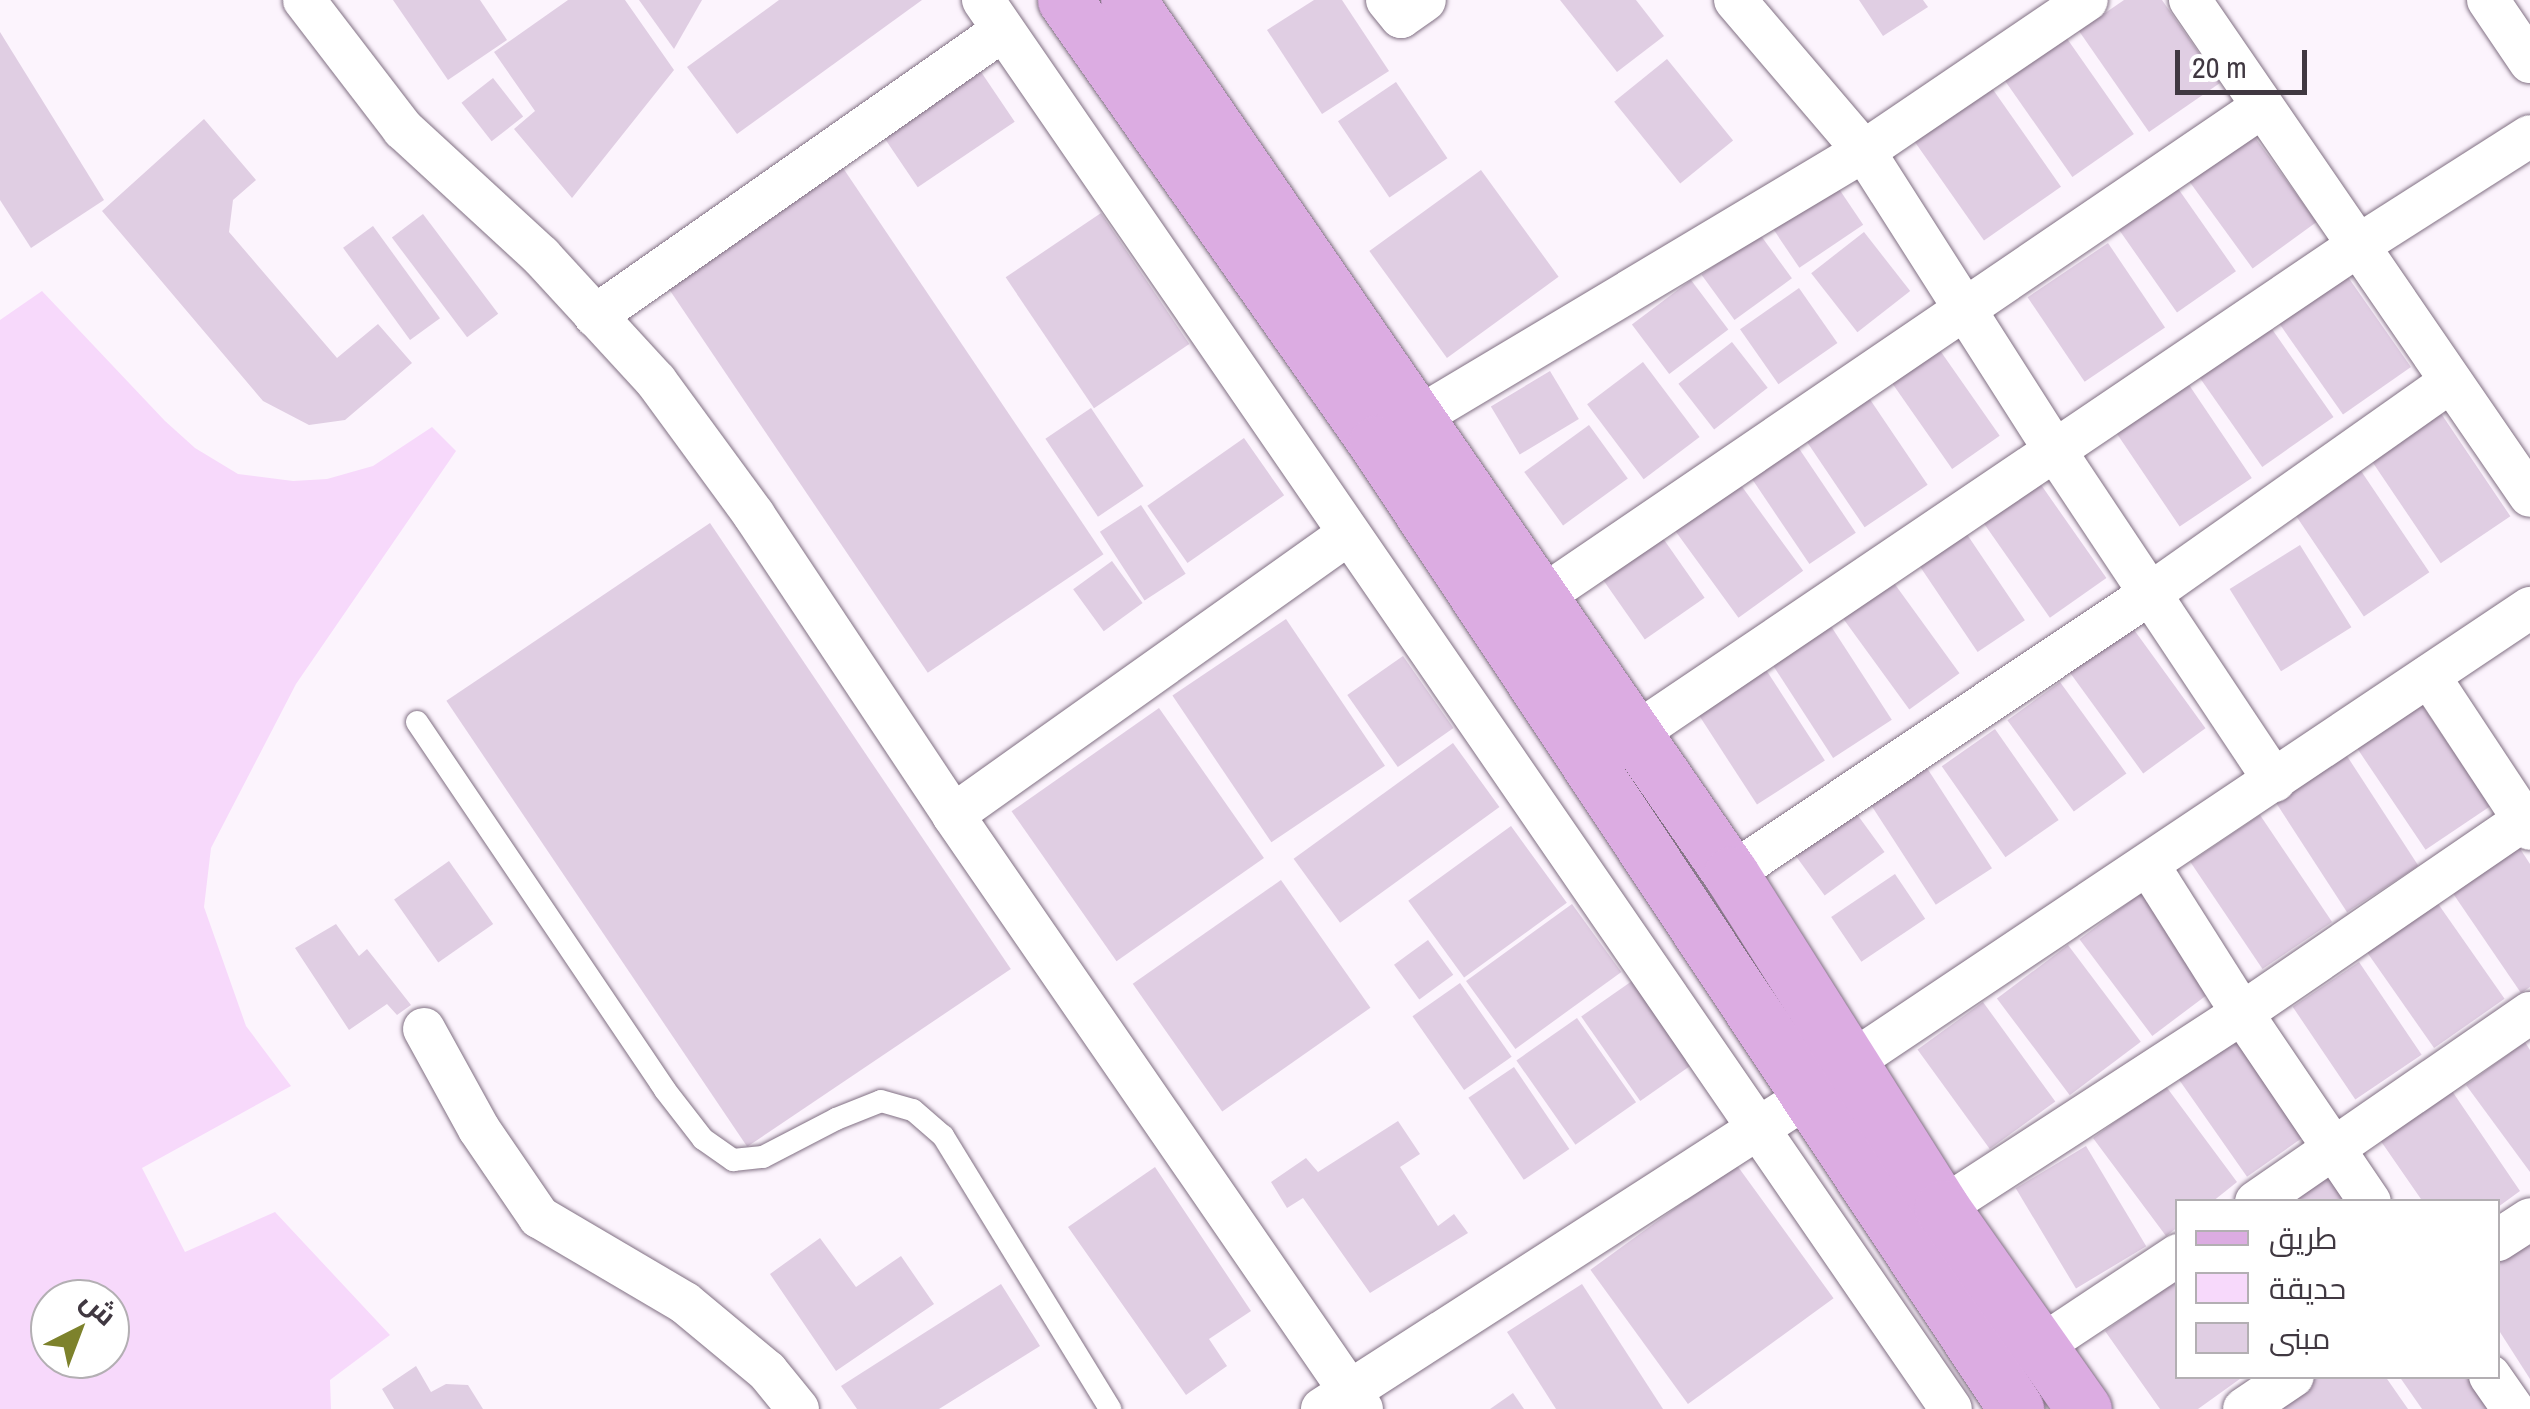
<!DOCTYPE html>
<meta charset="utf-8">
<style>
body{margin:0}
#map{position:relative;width:2530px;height:1409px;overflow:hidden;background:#fcf4fd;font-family:"Archivo Narrow",Cairo,sans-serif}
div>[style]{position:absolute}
.green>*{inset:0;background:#f7d9fb}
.building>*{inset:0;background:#e0cee3;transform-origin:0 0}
.roads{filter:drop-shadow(0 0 2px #817083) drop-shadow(0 0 2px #817083)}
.lane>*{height:22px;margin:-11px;padding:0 11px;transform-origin:11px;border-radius:11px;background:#fff}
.street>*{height:42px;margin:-21px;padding:0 21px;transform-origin:21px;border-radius:21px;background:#fff}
.primary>*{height:55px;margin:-27.5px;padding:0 27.5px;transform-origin:27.5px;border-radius:27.5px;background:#dcace2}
span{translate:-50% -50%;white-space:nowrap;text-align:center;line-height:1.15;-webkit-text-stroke:9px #fff;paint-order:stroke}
.legend{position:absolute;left:2175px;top:1199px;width:325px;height:180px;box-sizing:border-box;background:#fff;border:2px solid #b3afb3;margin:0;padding:12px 18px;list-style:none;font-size:30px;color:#403841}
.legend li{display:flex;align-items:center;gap:20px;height:50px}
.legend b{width:50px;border:2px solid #b3afb3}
.north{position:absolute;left:30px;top:1279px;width:100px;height:100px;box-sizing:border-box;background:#fff;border:2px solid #b3afb3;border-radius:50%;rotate:42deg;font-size:28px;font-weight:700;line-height:40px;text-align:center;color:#403841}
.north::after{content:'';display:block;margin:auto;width:35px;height:45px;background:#7d822c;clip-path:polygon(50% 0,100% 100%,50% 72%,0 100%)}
.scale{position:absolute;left:2175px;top:50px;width:132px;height:45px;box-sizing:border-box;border:5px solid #403841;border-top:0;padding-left:12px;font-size:30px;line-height:35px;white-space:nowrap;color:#403841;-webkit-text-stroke:8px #fff;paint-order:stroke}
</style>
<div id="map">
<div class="green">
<div style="clip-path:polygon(evenodd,42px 291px,165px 421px,195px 448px,238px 474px,293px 481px,327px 479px,373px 466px,432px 427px,456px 451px,296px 684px,211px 848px,204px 907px,246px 1026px,291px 1086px,142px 1168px,185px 1252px,275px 1212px,390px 1335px,330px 1380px,331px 1409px,0 1409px,0 320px,42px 291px,50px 1299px,110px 1299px,110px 1359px,50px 1359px,50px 1299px)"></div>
</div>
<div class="building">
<div style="clip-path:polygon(393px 0,480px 0,507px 40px,448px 80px)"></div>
<div style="clip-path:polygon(568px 0,625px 0,674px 70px,572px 198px,514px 129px,535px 111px,494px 52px)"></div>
<div style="clip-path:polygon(639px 0,702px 0,674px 49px)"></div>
<div style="clip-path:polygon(779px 0,922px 0,737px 134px,687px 67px)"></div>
<div style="clip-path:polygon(1314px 0,1342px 0,1389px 71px,1322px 114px,1267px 30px)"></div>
<div style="clip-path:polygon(1560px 0,1636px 0,1664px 36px,1617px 72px)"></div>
<div style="clip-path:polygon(1859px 0,1923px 0,1928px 7px,1883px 36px)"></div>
<div style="clip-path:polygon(2124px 0,2162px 0,2220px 83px,2149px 132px,2079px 31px)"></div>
<div style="left:2061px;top:30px;width:127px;height:75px;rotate:55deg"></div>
<div style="clip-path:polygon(0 32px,104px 200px,31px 248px,0 200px)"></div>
<div style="left:1667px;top:59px;width:105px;height:68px;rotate:51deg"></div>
<div style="left:975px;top:63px;width:71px;height:117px;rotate:56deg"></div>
<div style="left:493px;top:78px;width:49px;height:40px;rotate:52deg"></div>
<div style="left:1987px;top:81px;width:129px;height:94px;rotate:55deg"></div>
<div style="left:1396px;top:82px;width:92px;height:70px;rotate:56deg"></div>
<div style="clip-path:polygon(204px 119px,256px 180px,233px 200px,229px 232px,337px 358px,378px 324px,412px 363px,345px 420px,309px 425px,263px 401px,102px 211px)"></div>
<div style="left:2246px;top:125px;width:120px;height:79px;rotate:54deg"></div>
<div style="left:839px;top:162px;width:473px;height:212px;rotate:56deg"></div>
<div style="left:1481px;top:170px;width:132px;height:138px;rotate:54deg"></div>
<div style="left:2170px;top:177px;width:115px;height:72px;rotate:55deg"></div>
<div style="left:1833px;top:180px;width:54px;height:77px;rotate:56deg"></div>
<div style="left:1101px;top:213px;width:158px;height:115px;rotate:56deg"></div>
<div style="left:423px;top:214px;width:125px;height:39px;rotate:53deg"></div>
<div style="left:373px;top:226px;width:114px;height:37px;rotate:54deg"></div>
<div style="left:1864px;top:232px;width:75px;height:67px;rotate:52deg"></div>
<div style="left:1759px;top:233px;width:56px;height:71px;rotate:54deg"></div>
<div style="left:2108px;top:243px;width:102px;height:97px;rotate:56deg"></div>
<div style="left:2341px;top:267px;width:122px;height:83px;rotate:55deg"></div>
<div style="left:1691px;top:280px;width:62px;height:74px;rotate:53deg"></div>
<div style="left:1799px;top:288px;width:67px;height:72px;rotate:55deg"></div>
<div style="left:2267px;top:322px;width:116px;height:87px;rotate:55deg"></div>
<div style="left:1932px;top:339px;width:118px;height:58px;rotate:55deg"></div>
<div style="left:1732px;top:342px;width:58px;height:68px;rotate:52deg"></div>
<div style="left:1643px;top:362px;width:94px;height:70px;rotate:53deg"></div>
<div style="left:1550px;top:371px;width:56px;height:69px;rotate:59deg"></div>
<div style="left:2183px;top:376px;width:123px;height:87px;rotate:56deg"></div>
<div style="left:1865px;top:392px;width:112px;height:76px;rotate:56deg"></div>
<div style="left:2436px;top:406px;width:133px;height:84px;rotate:56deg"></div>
<div style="left:1091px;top:408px;width:94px;height:55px;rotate:56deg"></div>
<div style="left:1589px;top:425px;width:66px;height:80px;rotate:54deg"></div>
<div style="left:1244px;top:438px;width:70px;height:118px;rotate:55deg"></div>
<div style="left:1796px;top:444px;width:107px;height:56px;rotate:56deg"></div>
<div style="left:2355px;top:462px;width:133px;height:79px;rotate:56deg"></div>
<div style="left:1735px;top:477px;width:116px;height:80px;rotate:54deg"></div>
<div style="left:2037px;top:479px;width:121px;height:69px;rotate:55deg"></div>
<div style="left:1141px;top:505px;width:82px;height:49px;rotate:57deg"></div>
<div style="left:710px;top:523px;width:538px;height:318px;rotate:56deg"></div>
<div style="left:1653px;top:524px;width:90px;height:73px;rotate:55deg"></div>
<div style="left:1960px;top:524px;width:116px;height:57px;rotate:56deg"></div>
<div style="left:2300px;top:545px;width:97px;height:83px;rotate:58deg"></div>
<div style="left:1112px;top:561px;width:52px;height:48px;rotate:54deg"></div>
<div style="left:1886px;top:572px;width:125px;height:62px;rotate:54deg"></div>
<div style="left:1286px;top:619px;width:177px;height:137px;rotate:56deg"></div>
<div style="left:1827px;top:620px;width:119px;height:70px;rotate:57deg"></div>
<div style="left:2132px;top:627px;width:125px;height:77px;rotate:54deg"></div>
<div style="left:1403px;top:656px;width:88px;height:68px;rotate:55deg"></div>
<div style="left:1759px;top:659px;width:121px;height:81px;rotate:57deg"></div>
<div style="left:2060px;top:682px;width:113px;height:65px;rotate:54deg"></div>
<div style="left:2422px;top:705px;width:122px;height:78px;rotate:56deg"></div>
<div style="left:1159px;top:708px;width:183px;height:180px;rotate:55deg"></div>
<div style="left:1995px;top:729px;width:111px;height:65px;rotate:55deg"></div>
<div style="left:1453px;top:743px;width:79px;height:197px;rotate:54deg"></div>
<div style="left:2347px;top:756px;width:131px;height:85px;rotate:57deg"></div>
<div style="left:1925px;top:765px;width:123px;height:67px;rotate:57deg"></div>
<div style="left:1851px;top:806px;width:57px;height:74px;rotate:54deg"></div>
<div style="left:2260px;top:815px;width:129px;height:84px;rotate:56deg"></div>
<div style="left:1511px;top:826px;width:95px;height:127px;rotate:54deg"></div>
<div style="clip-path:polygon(2519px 847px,2530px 864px,2530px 987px,2521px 993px,2452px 892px)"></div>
<div style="left:449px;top:861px;width:77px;height:67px;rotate:55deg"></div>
<div style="left:1895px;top:874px;width:54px;height:77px;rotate:56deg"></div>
<div style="left:1281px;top:880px;width:156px;height:181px;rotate:55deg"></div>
<div style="left:2141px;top:893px;width:121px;height:77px;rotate:53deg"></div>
<div style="left:2434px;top:898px;width:123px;height:86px;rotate:55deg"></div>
<div style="left:1572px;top:904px;width:84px;height:131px;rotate:54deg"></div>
<div style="clip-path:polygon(336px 924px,359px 956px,367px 949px,411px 1005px,397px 1015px,387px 1004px,349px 1030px,295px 948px)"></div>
<div style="left:1428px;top:940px;width:43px;height:42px;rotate:54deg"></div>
<div style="left:2068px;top:945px;width:121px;height:89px;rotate:53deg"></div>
<div style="left:2359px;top:962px;width:112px;height:80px;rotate:56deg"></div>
<div style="left:1632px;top:981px;width:103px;height:62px;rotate:55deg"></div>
<div style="left:1460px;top:983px;width:90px;height:58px;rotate:55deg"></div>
<div style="left:1983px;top:1002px;width:123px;height:81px;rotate:54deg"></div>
<div style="left:1577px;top:1018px;width:103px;height:74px;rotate:55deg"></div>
<div style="left:2242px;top:1030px;width:123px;height:80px;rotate:55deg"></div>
<div style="clip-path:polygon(2525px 1042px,2530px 1050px,2530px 1172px,2466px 1085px)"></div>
<div style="left:1514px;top:1067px;width:99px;height:55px;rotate:56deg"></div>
<div style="clip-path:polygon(2165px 1085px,2237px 1182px,2212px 1202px,2178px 1202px,2178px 1227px,2166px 1236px,2093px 1138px)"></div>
<div style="clip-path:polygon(2450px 1088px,2520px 1191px,2498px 1207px,2498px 1202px,2423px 1202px,2378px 1137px)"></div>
<div style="clip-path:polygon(1398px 1121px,1420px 1154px,1400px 1167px,1438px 1226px,1454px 1214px,1468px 1233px,1370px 1293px,1303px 1198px,1287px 1208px,1271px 1182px,1306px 1158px,1318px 1172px)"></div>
<div style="left:2086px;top:1146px;width:117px;height:82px;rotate:59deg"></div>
<div style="left:1736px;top:1164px;width:166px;height:180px;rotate:54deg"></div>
<div style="clip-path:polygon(1155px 1167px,1251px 1311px,1209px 1339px,1227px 1366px,1186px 1395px,1068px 1227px)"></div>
<div style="clip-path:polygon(2329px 1168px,2352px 1202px,2281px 1202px)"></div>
<div style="clip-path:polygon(820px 1238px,856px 1287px,901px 1256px,934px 1304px,836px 1371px,770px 1274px)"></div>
<div style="clip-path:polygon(2530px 1239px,2530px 1379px,2498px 1329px,2498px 1254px)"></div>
<div style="clip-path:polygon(2176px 1281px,2178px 1376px,2244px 1376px,2198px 1409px,2160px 1409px,2105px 1331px)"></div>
<div style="clip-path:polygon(1001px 1284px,1040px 1346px,939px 1409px,857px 1409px,841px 1386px)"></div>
<div style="clip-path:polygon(1582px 1284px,1663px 1409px,1556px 1409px,1507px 1332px)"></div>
<div style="clip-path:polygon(416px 1366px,431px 1392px,446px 1384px,468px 1385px,483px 1409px,394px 1409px,382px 1389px)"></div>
<div style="clip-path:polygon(2319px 1376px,2385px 1376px,2408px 1409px,2284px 1409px,2280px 1403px)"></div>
<div style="clip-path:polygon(2399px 1376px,2474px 1376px,2488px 1409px,2422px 1409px)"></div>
<div style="clip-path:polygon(1513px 1393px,1524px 1409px,1490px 1409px)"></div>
</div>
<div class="roads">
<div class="lane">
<div style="left:417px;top:722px;width:444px;rotate:56deg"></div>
<div style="left:665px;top:1090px;width:62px;rotate:52.2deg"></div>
<div style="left:703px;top:1139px;width:37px;rotate:35deg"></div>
<div style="left:733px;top:1160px;width:30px;rotate:-6deg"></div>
<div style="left:763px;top:1157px;width:82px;rotate:-27.5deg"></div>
<div style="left:836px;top:1119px;width:48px;rotate:-21.8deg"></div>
<div style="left:881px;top:1101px;width:33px;rotate:16deg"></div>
<div style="left:913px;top:1110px;width:40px;rotate:41deg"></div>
<div style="left:943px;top:1136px;width:320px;rotate:58.5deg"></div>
</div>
<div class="street">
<div style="left:304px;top:0;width:163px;rotate:52.5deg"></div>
<div style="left:403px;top:129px;width:188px;rotate:42.6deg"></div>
<div style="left:541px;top:256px;width:170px;rotate:47.4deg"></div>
<div style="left:656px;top:381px;width:166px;rotate:53.8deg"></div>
<div style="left:754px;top:515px;width:360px;rotate:56.4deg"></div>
<div style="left:953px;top:815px;width:721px;rotate:55.45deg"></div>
<div style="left:983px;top:0;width:1709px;rotate:55.51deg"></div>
<div style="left:1387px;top:0;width:22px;rotate:51deg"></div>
<div style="left:1401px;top:17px;width:29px;rotate:-35deg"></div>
<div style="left:1735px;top:0;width:199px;rotate:49.5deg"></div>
<div style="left:1864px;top:151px;width:357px;rotate:57.5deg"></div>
<div style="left:2056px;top:452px;width:395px;rotate:56.4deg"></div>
<div style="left:2190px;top:0;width:601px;rotate:55.57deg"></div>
<div style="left:2488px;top:0;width:75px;rotate:55.9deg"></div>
<div style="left:595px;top:316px;width:498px;rotate:-35deg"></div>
<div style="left:1392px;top:433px;width:550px;rotate:-30.86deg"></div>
<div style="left:1864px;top:151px;width:269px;rotate:-34.1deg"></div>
<div style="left:1540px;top:598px;width:873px;rotate:-34.22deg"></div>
<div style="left:2429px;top:676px;width:183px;rotate:56.6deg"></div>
<div style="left:1632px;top:736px;width:874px;rotate:-34.04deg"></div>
<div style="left:2356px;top:247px;width:206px;rotate:-32.5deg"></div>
<div style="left:953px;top:815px;width:483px;rotate:-35.4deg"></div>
<div style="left:2149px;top:866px;width:174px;rotate:57.7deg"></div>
<div style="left:2242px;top:1013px;width:228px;rotate:55.9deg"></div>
<div style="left:1731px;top:874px;width:505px;rotate:-33.78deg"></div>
<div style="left:2151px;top:593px;width:366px;rotate:-35.2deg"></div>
<div style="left:424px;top:1029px;width:114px;rotate:61.2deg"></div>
<div style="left:479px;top:1129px;width:107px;rotate:55.7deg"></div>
<div style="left:539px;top:1217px;width:169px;rotate:30.5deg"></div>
<div style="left:685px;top:1303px;width:107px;rotate:39.7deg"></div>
<div style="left:767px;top:1371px;width:49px;rotate:50.8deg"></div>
<div style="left:2256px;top:1202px;width:333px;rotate:-34.6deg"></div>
<div style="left:1942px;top:1208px;width:358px;rotate:-33deg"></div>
<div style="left:2242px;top:1013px;width:342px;rotate:-34.4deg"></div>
<div style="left:2498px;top:1240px;width:38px;rotate:-33deg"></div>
<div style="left:2038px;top:1348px;width:168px;rotate:-33.6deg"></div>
<div style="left:2490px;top:1376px;width:40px;rotate:55.1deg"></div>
<div style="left:1322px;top:1409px;width:580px;rotate:-32.76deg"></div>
<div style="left:1810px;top:1095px;width:55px;rotate:-38.3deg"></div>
<div style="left:1853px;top:1061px;width:815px;rotate:-33.79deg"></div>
<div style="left:2244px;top:1409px;width:59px;rotate:-34deg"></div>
</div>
<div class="primary">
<div style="left:1065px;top:0;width:541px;rotate:54.93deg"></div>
<div style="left:1376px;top:443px;width:1159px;rotate:56.47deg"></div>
<div style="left:1128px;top:0;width:1062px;rotate:55.4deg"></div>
<div style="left:1731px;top:874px;width:395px;rotate:57.7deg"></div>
<div style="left:1942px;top:1208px;width:246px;rotate:54.8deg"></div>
</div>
</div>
<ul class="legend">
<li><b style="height:12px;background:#dcace2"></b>طريق</li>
<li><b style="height:28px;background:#f7d9fb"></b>حديقة</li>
<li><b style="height:28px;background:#e0cee3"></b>مبنى</li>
</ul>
<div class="north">ش</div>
<div class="scale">20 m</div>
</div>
